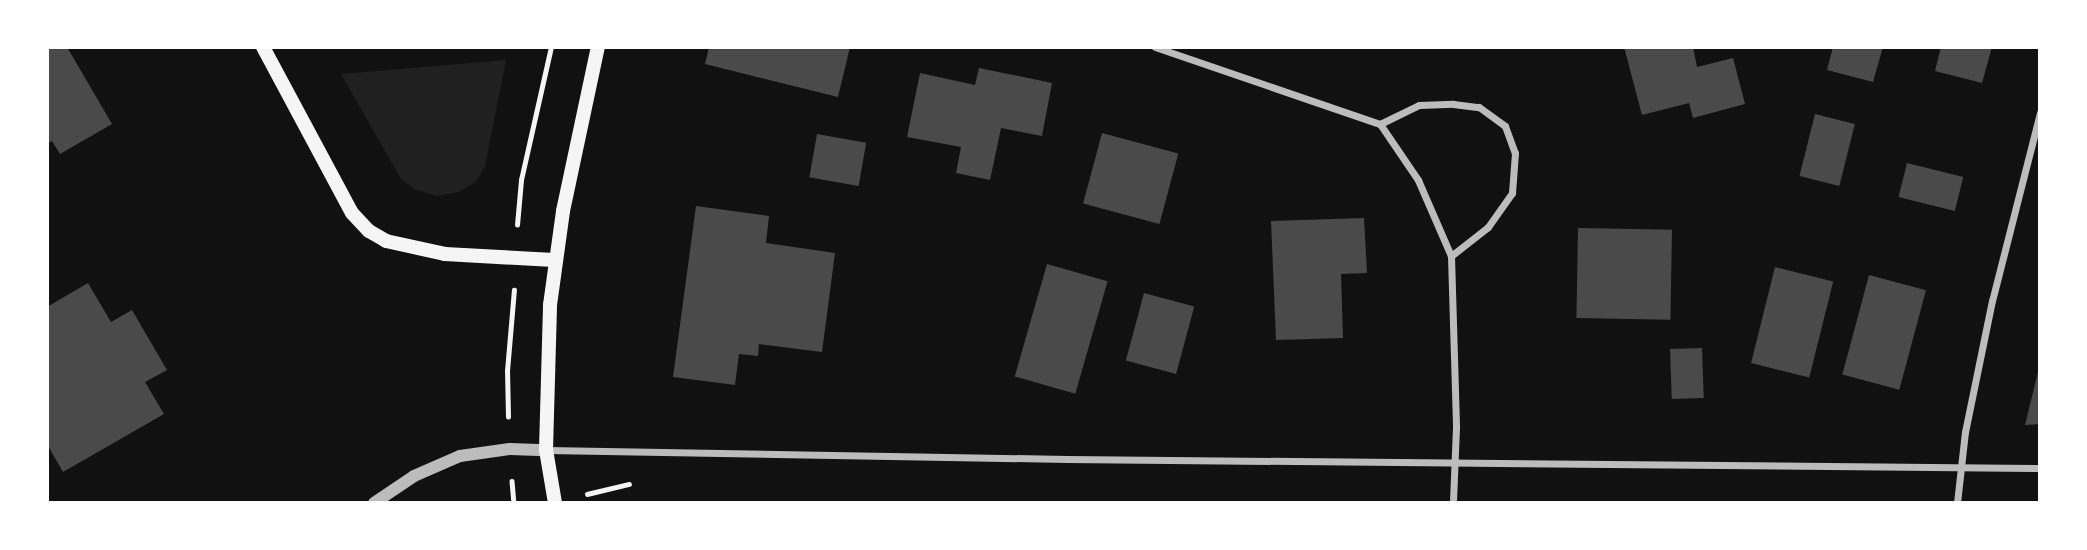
<!DOCTYPE html>
<style>
body{margin:0}
#map{position:relative;width:2087px;height:550px;overflow:hidden;background:#111;font-family:Manrope,sans-serif}
div>[style]{position:absolute}
.green>*{inset:0;background:#202020}
.building>*{inset:0;background:#4a4a4a;transform-origin:0 0}
.path>*{height:4.5px;margin:-2.25px;padding:0 2.25px;transform-origin:2.25px;border-radius:2.25px;background:#f5f5f5}
.minor>*{height:7px;margin:-3.5px;padding:0 3.5px;transform-origin:3.5px;border-radius:3.5px;background:#bcbcbc}
.tertiary>*{height:12px;margin:-6px;padding:0 6px;transform-origin:6px;border-radius:6px;background:#bcbcbc}
.secondary>*{height:14px;margin:-7px;padding:0 7px;transform-origin:7px;border-radius:7px;background:#f5f5f5}
span{translate:-50% -50%;white-space:nowrap;text-align:center;line-height:1.15;-webkit-text-stroke:7px #fff;paint-order:stroke}
.frame{position:absolute;inset:0;border:49px solid #fff;pointer-events:none}
</style>
<div id="map">
<div class="green">
<div style="clip-path:polygon(506px 60px,485px 166px,476px 182px,459px 192px,437px 196px,414px 189px,401px 179px,341px 74px)"></div>
</div>
<div class="building">
<div style="clip-path:polygon(47px 47px,67px 47px,112px 124px,60px 154px,52px 141px,47px 144px)"></div>
<div style="clip-path:polygon(709px 47px,850px 47px,838px 97px,705px 64px)"></div>
<div style="clip-path:polygon(1624px 47px,1693px 47px,1697px 67px,1733px 58px,1745px 104px,1693px 118px,1689px 103px,1642px 115px)"></div>
<div style="clip-path:polygon(1833px 47px,1883px 47px,1873px 82px,1827px 70px)"></div>
<div style="clip-path:polygon(1941px 47px,1992px 47px,1982px 83px,1935px 71px)"></div>
<div style="clip-path:polygon(979px 68px,1052px 83px,1042px 136px,1001px 128px,990px 180px,956px 173px,961px 147px,907px 137px,920px 73px,975px 85px)"></div>
<div style="left:1815px;top:114px;width:41px;height:64px;rotate:14deg"></div>
<div style="left:1102px;top:133px;width:79px;height:73px;rotate:15deg"></div>
<div style="left:817px;top:134px;width:50px;height:44px;rotate:10deg"></div>
<div style="left:1907px;top:163px;width:58px;height:35px;rotate:14deg"></div>
<div style="clip-path:polygon(696px 206px,769px 216px,766px 243px,835px 253px,822px 352px,759px 344px,758px 356px,739px 354px,735px 385px,673px 377px)"></div>
<div style="clip-path:polygon(1364px 218px,1367px 273px,1341px 274px,1343px 338px,1276px 340px,1271px 221px)"></div>
<div style="left:1578px;top:228px;width:94px;height:90px;rotate:1deg"></div>
<div style="left:1047px;top:264px;width:63px;height:117px;rotate:16deg"></div>
<div style="left:1775px;top:267px;width:60px;height:99px;rotate:14deg"></div>
<div style="left:1869px;top:275px;width:59px;height:103px;rotate:15deg"></div>
<div style="clip-path:polygon(88px 283px,111px 322px,132px 310px,167px 370px,145px 382px,164px 414px,63px 472px,47px 444px,47px 307px)"></div>
<div style="left:1144px;top:293px;width:52px;height:70px;rotate:15deg"></div>
<div style="left:1702px;top:348px;width:50px;height:32px;rotate:88deg"></div>
<div style="clip-path:polygon(2039px 368px,2040px 424px,2025px 425px)"></div>
</div>
<div class="path">
<div style="left:517px;top:225px;width:45px;rotate:-84.9deg"></div>
<div style="left:521px;top:180px;width:136px;rotate:-77.3deg"></div>
<div style="left:508px;top:417px;width:46px;rotate:-91.2deg"></div>
<div style="left:507px;top:371px;width:81px;rotate:-85.1deg"></div>
<div style="left:512px;top:481px;width:22px;rotate:85deg"></div>
<div style="left:587px;top:494px;width:43px;rotate:-13.4deg"></div>
</div>
<div class="minor">
<div style="left:1155px;top:47px;width:238px;rotate:18.9deg"></div>
<div style="left:1380px;top:124px;width:68px;rotate:55.8deg"></div>
<div style="left:1418px;top:180px;width:83px;rotate:66.5deg"></div>
<div style="left:1451px;top:256px;width:171px;rotate:88.3deg"></div>
<div style="left:1456px;top:427px;width:76px;rotate:92.3deg"></div>
<div style="left:1380px;top:124px;width:43px;rotate:-26deg"></div>
<div style="left:1419px;top:105px;width:34px;rotate:-2deg"></div>
<div style="left:1453px;top:104px;width:26px;rotate:7deg"></div>
<div style="left:1479px;top:107px;width:32px;rotate:36deg"></div>
<div style="left:1505px;top:126px;width:29px;rotate:70deg"></div>
<div style="left:1515px;top:153px;width:40px;rotate:94.3deg"></div>
<div style="left:1512px;top:193px;width:42px;rotate:125.2deg"></div>
<div style="left:1488px;top:227px;width:47px;rotate:141.9deg"></div>
<div style="left:547px;top:450px;width:520px;rotate:0.99deg"></div>
<div style="left:1067px;top:459px;width:973px;rotate:0.53deg"></div>
<div style="left:1957px;top:503px;width:71px;rotate:-83.6deg"></div>
<div style="left:1965px;top:432px;width:134px;rotate:-78.4deg"></div>
<div style="left:1992px;top:301px;width:195px;rotate:-75.7deg"></div>
</div>
<div class="tertiary">
<div style="left:374px;top:503px;width:48px;rotate:-34deg"></div>
<div style="left:414px;top:476px;width:50px;rotate:-23.5deg"></div>
<div style="left:460px;top:456px;width:50px;rotate:-8deg"></div>
<div style="left:510px;top:449px;width:36px;rotate:2deg"></div>
</div>
<div class="secondary">
<div style="left:263px;top:47px;width:188px;rotate:61.8deg"></div>
<div style="left:352px;top:213px;width:25px;rotate:47deg"></div>
<div style="left:369px;top:231px;width:20px;rotate:30deg"></div>
<div style="left:386px;top:241px;width:60px;rotate:12.4deg"></div>
<div style="left:445px;top:254px;width:109px;rotate:3.2deg"></div>
<div style="left:555px;top:503px;width:54px;rotate:-99.6deg"></div>
<div style="left:546px;top:450px;width:145px;rotate:-88.4deg"></div>
<div style="left:550px;top:305px;width:95px;rotate:-82.1deg"></div>
<div style="left:563px;top:211px;width:168px;rotate:-78deg"></div>
</div>
<div class="frame"></div>
</div>
